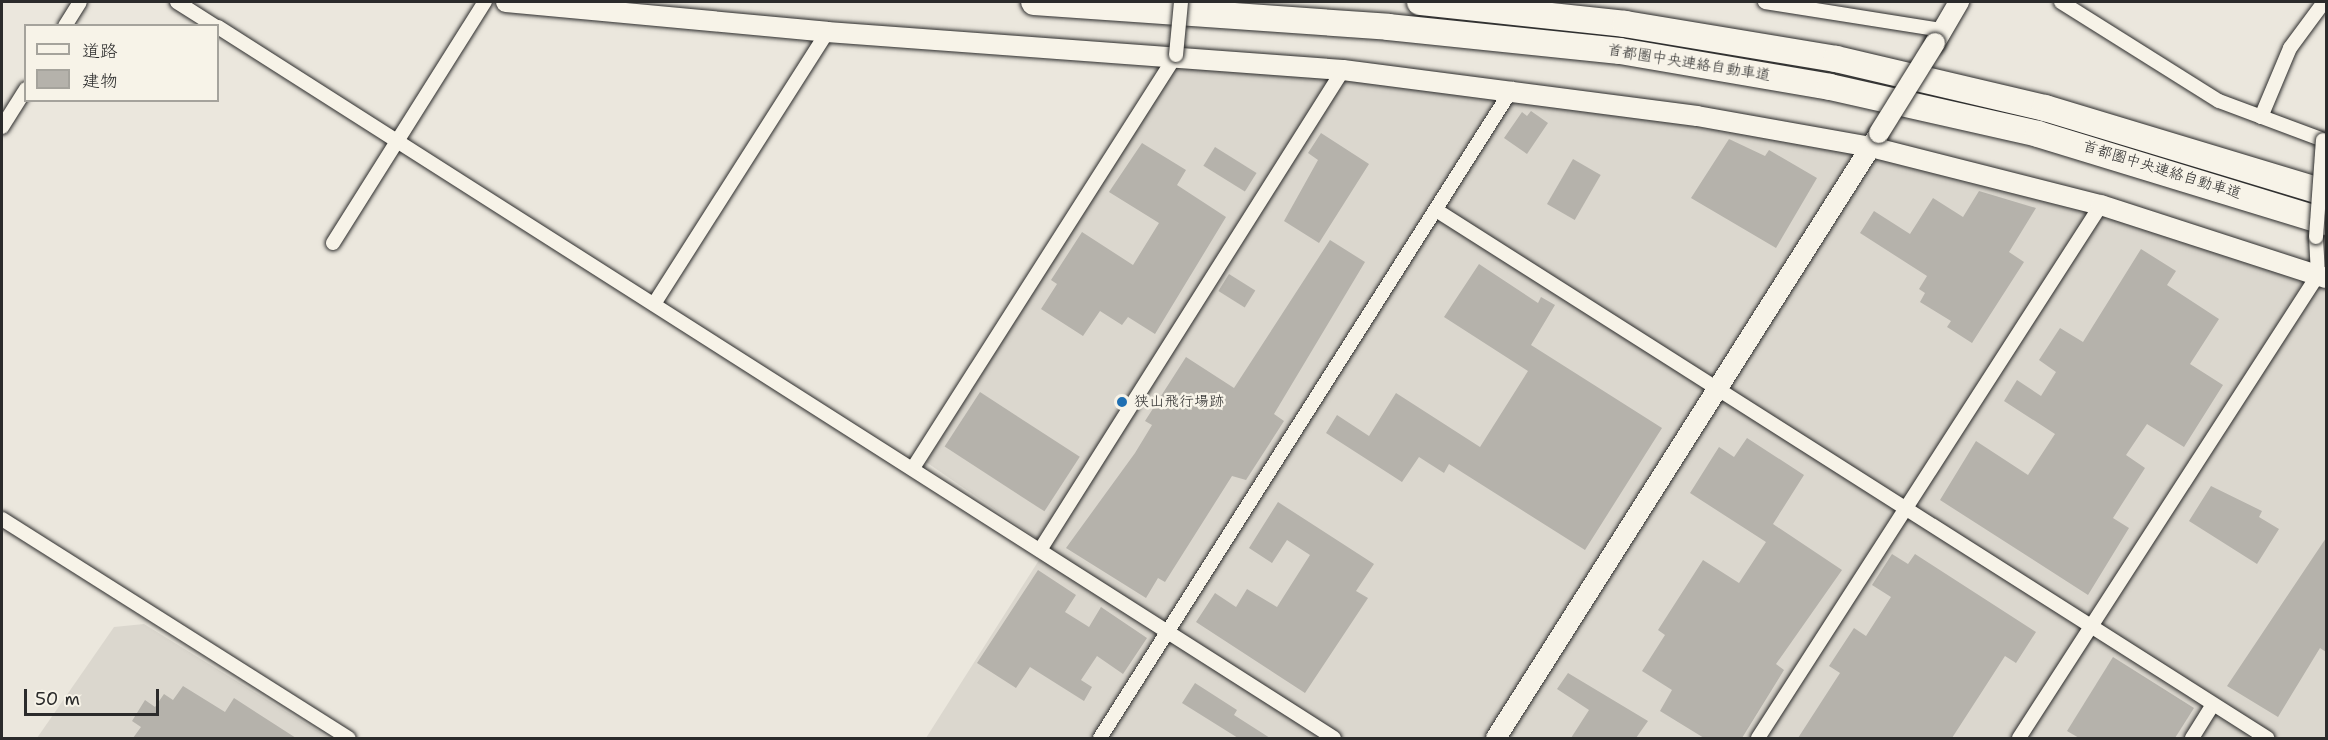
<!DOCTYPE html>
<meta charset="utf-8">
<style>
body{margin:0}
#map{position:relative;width:2328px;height:740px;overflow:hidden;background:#ebe7dd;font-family:"Shantell Sans","Klee One",sans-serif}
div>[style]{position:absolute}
.built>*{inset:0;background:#dbd7ce}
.building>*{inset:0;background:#b5b2ab;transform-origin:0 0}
.roads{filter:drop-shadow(0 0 2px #2b2b2b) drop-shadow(0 0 2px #2b2b2b)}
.street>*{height:14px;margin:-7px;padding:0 7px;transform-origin:7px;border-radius:7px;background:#f7f3e8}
.secondary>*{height:20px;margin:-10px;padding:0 10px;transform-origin:10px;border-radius:10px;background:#f7f3e8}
.highway>*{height:26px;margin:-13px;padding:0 13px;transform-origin:13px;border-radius:13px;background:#f7f3e8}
.bridges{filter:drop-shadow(0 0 2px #2b2b2b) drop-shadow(0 0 2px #2b2b2b)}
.street-bridge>*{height:14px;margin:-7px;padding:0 7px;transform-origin:7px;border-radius:7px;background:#f7f3e8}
.secondary-bridge>*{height:20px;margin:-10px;padding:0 10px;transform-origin:10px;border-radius:10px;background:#f7f3e8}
.dots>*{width:16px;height:16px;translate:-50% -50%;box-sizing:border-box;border:3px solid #f7f3e8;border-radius:50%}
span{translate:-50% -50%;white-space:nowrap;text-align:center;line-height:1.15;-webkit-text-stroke:5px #f7f3e8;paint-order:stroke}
.street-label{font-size:15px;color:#2b2b2b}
.poi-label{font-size:15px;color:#2b2b2b}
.left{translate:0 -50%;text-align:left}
.frame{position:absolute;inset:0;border:3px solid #2b2b2b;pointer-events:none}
.legend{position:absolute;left:24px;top:24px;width:195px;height:78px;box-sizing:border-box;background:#f7f3e8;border:2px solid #a5a39c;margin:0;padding:8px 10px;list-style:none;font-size:18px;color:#2b2b2b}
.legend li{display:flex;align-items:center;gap:12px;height:30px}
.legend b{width:30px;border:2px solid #a5a39c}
.scale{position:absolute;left:24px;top:689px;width:135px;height:27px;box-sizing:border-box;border:3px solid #2b2b2b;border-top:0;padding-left:8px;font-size:18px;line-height:21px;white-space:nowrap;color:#2b2b2b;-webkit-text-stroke:4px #f7f3e8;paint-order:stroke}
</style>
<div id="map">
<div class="built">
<div style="clip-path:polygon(1177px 66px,1349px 77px,1561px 104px,1882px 157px,2105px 214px,2326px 289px,2326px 738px,926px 738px,1048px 546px,926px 462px)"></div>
<div style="clip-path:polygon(144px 624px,329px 738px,37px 738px,114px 627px)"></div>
</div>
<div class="building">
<div style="clip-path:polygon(1531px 111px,1548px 123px,1527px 154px,1504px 138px,1522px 112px,1527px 116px)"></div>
<div style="clip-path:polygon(1321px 133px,1369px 164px,1319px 243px,1284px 221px,1318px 160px,1308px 153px)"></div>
<div style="clip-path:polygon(1729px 139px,1765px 156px,1769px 150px,1817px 178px,1776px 248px,1691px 198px)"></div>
<div style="clip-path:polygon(1142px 143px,1186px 170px,1177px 185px,1226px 217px,1155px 334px,1128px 317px,1122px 325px,1100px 311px,1083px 336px,1041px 309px,1057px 284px,1051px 280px,1082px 232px,1133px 265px,1159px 223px,1109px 192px)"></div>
<div style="left:1215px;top:147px;width:49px;height:22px;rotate:32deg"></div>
<div style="left:1573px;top:159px;width:32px;height:52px;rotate:30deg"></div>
<div style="clip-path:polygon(1979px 191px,2036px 208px,2009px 252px,2024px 262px,1972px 343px,1947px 327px,1951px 321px,1920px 302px,1925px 293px,1919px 289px,1927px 276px,1860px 233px,1874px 211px,1910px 234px,1933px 198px,1963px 217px)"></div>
<div style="clip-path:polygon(1330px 240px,1365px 262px,1274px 414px,1284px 421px,1246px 480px,1232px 476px,1165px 582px,1158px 578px,1146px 598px,1066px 548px,1135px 453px,1152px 425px,1145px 421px,1186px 357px,1234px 388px)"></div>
<div style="clip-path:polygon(2141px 249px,2176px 271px,2167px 285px,2219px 319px,2190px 364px,2223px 385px,2184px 447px,2147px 424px,2126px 455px,2145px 468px,2113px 518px,2129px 528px,2088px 595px,1940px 500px,1976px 441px,2028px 475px,2055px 434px,2004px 401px,2017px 380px,2041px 396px,2056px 372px,2039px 360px,2060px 328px,2083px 342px)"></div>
<div style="clip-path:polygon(1479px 264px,1538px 303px,1541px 297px,1555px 305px,1531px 345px,1662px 428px,1585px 550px,1449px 464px,1444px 473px,1419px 457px,1402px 482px,1326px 433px,1337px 415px,1369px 436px,1396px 393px,1480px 447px,1528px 371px,1444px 317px)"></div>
<div style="left:1229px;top:274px;width:31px;height:20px;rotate:32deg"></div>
<div style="left:980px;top:392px;width:119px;height:65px;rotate:33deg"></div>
<div style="clip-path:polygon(1747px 438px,1804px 475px,1773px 524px,1842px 570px,1776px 664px,1784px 670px,1742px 738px,1704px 738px,1660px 711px,1672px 690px,1642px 671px,1665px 635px,1658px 630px,1703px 560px,1739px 583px,1766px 542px,1690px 493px,1719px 447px,1734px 457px)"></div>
<div style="clip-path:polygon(2211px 486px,2262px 511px,2259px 517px,2279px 529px,2257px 564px,2189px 521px)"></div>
<div style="clip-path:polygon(1278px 502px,1374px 564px,1356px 591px,1368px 598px,1305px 693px,1196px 622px,1215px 593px,1236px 607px,1247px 589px,1277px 607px,1310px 555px,1287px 540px,1272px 563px,1249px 548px)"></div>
<div style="clip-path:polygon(2326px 538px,2326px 652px,2320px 648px,2278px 717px,2227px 686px)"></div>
<div style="clip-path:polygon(1892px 554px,1908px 564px,1915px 554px,2036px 632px,2016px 663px,2005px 656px,1952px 738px,1798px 738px,1840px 673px,1829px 666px,1854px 628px,1866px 636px,1891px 597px,1872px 585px)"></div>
<div style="clip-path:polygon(1038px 570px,1076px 595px,1065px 612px,1089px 627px,1101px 607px,1147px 638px,1123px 674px,1097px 656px,1081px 680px,1092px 687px,1084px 701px,1030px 667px,1016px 688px,977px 663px)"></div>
<div style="clip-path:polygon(2113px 657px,2194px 708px,2175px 738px,2079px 738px,2067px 731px)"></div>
<div style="clip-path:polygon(1568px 673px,1648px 721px,1636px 738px,1571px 738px,1589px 710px,1557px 689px)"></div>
<div style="clip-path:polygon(1195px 683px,1237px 710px,1234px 715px,1270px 738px,1238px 738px,1182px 703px)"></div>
<div style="clip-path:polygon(183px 686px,225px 712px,234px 698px,296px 738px,133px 738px,141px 727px,132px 721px,145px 700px,155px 707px,164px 694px,173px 700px)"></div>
</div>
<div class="roads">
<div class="street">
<div style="left:177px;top:2px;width:45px;rotate:32.3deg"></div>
<div style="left:1765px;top:2px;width:178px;rotate:9deg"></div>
<div style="left:2061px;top:2px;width:186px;rotate:32.1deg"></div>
<div style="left:2219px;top:101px;width:114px;rotate:20.5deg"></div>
<div style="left:65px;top:26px;width:28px;rotate:-58deg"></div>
<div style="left:218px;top:27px;width:1323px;rotate:32.5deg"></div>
<div style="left:2261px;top:117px;width:75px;rotate:-67.2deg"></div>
<div style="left:2290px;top:48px;width:57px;rotate:-53.5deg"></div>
<div style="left:2px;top:127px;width:45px;rotate:-57.7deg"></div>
<div style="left:1436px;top:210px;width:985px;rotate:32.43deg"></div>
<div style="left:333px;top:243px;width:285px;rotate:-57.8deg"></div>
<div style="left:654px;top:304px;width:322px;rotate:-57.5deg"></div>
<div style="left:913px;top:468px;width:490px;rotate:-57.5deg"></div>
<div style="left:2px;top:519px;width:410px;rotate:32.3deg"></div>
<div style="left:1040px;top:550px;width:568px;rotate:-57.74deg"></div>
<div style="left:1100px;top:738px;width:769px;rotate:-57.59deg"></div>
<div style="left:1758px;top:738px;width:634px;rotate:-57.24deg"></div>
<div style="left:2019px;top:738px;width:551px;rotate:-57.15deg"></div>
<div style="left:2318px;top:275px;width:38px;rotate:-93deg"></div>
<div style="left:2192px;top:738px;width:38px;rotate:-58deg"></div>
</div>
<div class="secondary">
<div style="left:506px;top:2px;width:322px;rotate:5.3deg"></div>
<div style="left:827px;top:32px;width:517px;rotate:4.21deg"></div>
<div style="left:1343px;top:70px;width:357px;rotate:7.4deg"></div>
<div style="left:1697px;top:116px;width:177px;rotate:10.1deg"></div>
<div style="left:1871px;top:147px;width:237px;rotate:14.2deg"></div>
<div style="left:2101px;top:205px;width:237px;rotate:18deg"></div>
<div style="left:1935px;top:43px;width:48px;rotate:-59.7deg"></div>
<div style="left:1496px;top:738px;width:712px;rotate:-57.63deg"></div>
</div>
<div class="highway">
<div style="left:1034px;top:2px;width:355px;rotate:4deg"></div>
<div style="left:1388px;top:27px;width:233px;rotate:5.9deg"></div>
<div style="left:1620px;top:51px;width:213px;rotate:9.7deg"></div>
<div style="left:1830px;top:87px;width:213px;rotate:12.7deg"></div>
<div style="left:2038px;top:134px;width:301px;rotate:17deg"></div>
<div style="left:1420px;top:2px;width:206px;rotate:6.1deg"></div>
<div style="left:1625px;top:24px;width:214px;rotate:9.4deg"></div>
<div style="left:1836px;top:59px;width:215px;rotate:13.2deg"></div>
<div style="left:2045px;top:108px;width:294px;rotate:16.8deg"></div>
</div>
</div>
<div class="bridges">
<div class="street-bridge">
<div style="left:1176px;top:55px;width:53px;rotate:-84.6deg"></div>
<div style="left:2316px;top:237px;width:97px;rotate:-85.9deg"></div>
</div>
<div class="secondary-bridge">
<div style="left:1879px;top:133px;width:106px;rotate:-58.1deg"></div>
</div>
</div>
<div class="dots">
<div style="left:1122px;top:402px;background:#1f6fb2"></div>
</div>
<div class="street-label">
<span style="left:1689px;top:63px;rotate:9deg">首都圏中央連絡自動車道</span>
<span style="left:2162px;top:170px;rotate:17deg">首都圏中央連絡自動車道</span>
</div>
<div class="poi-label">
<span class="left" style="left:1134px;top:402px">狭山飛行場跡</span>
</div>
<div class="frame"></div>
<ul class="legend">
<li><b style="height:8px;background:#f7f3e8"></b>道路</li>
<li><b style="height:16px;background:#b5b2ab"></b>建物</li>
</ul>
<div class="scale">50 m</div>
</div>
